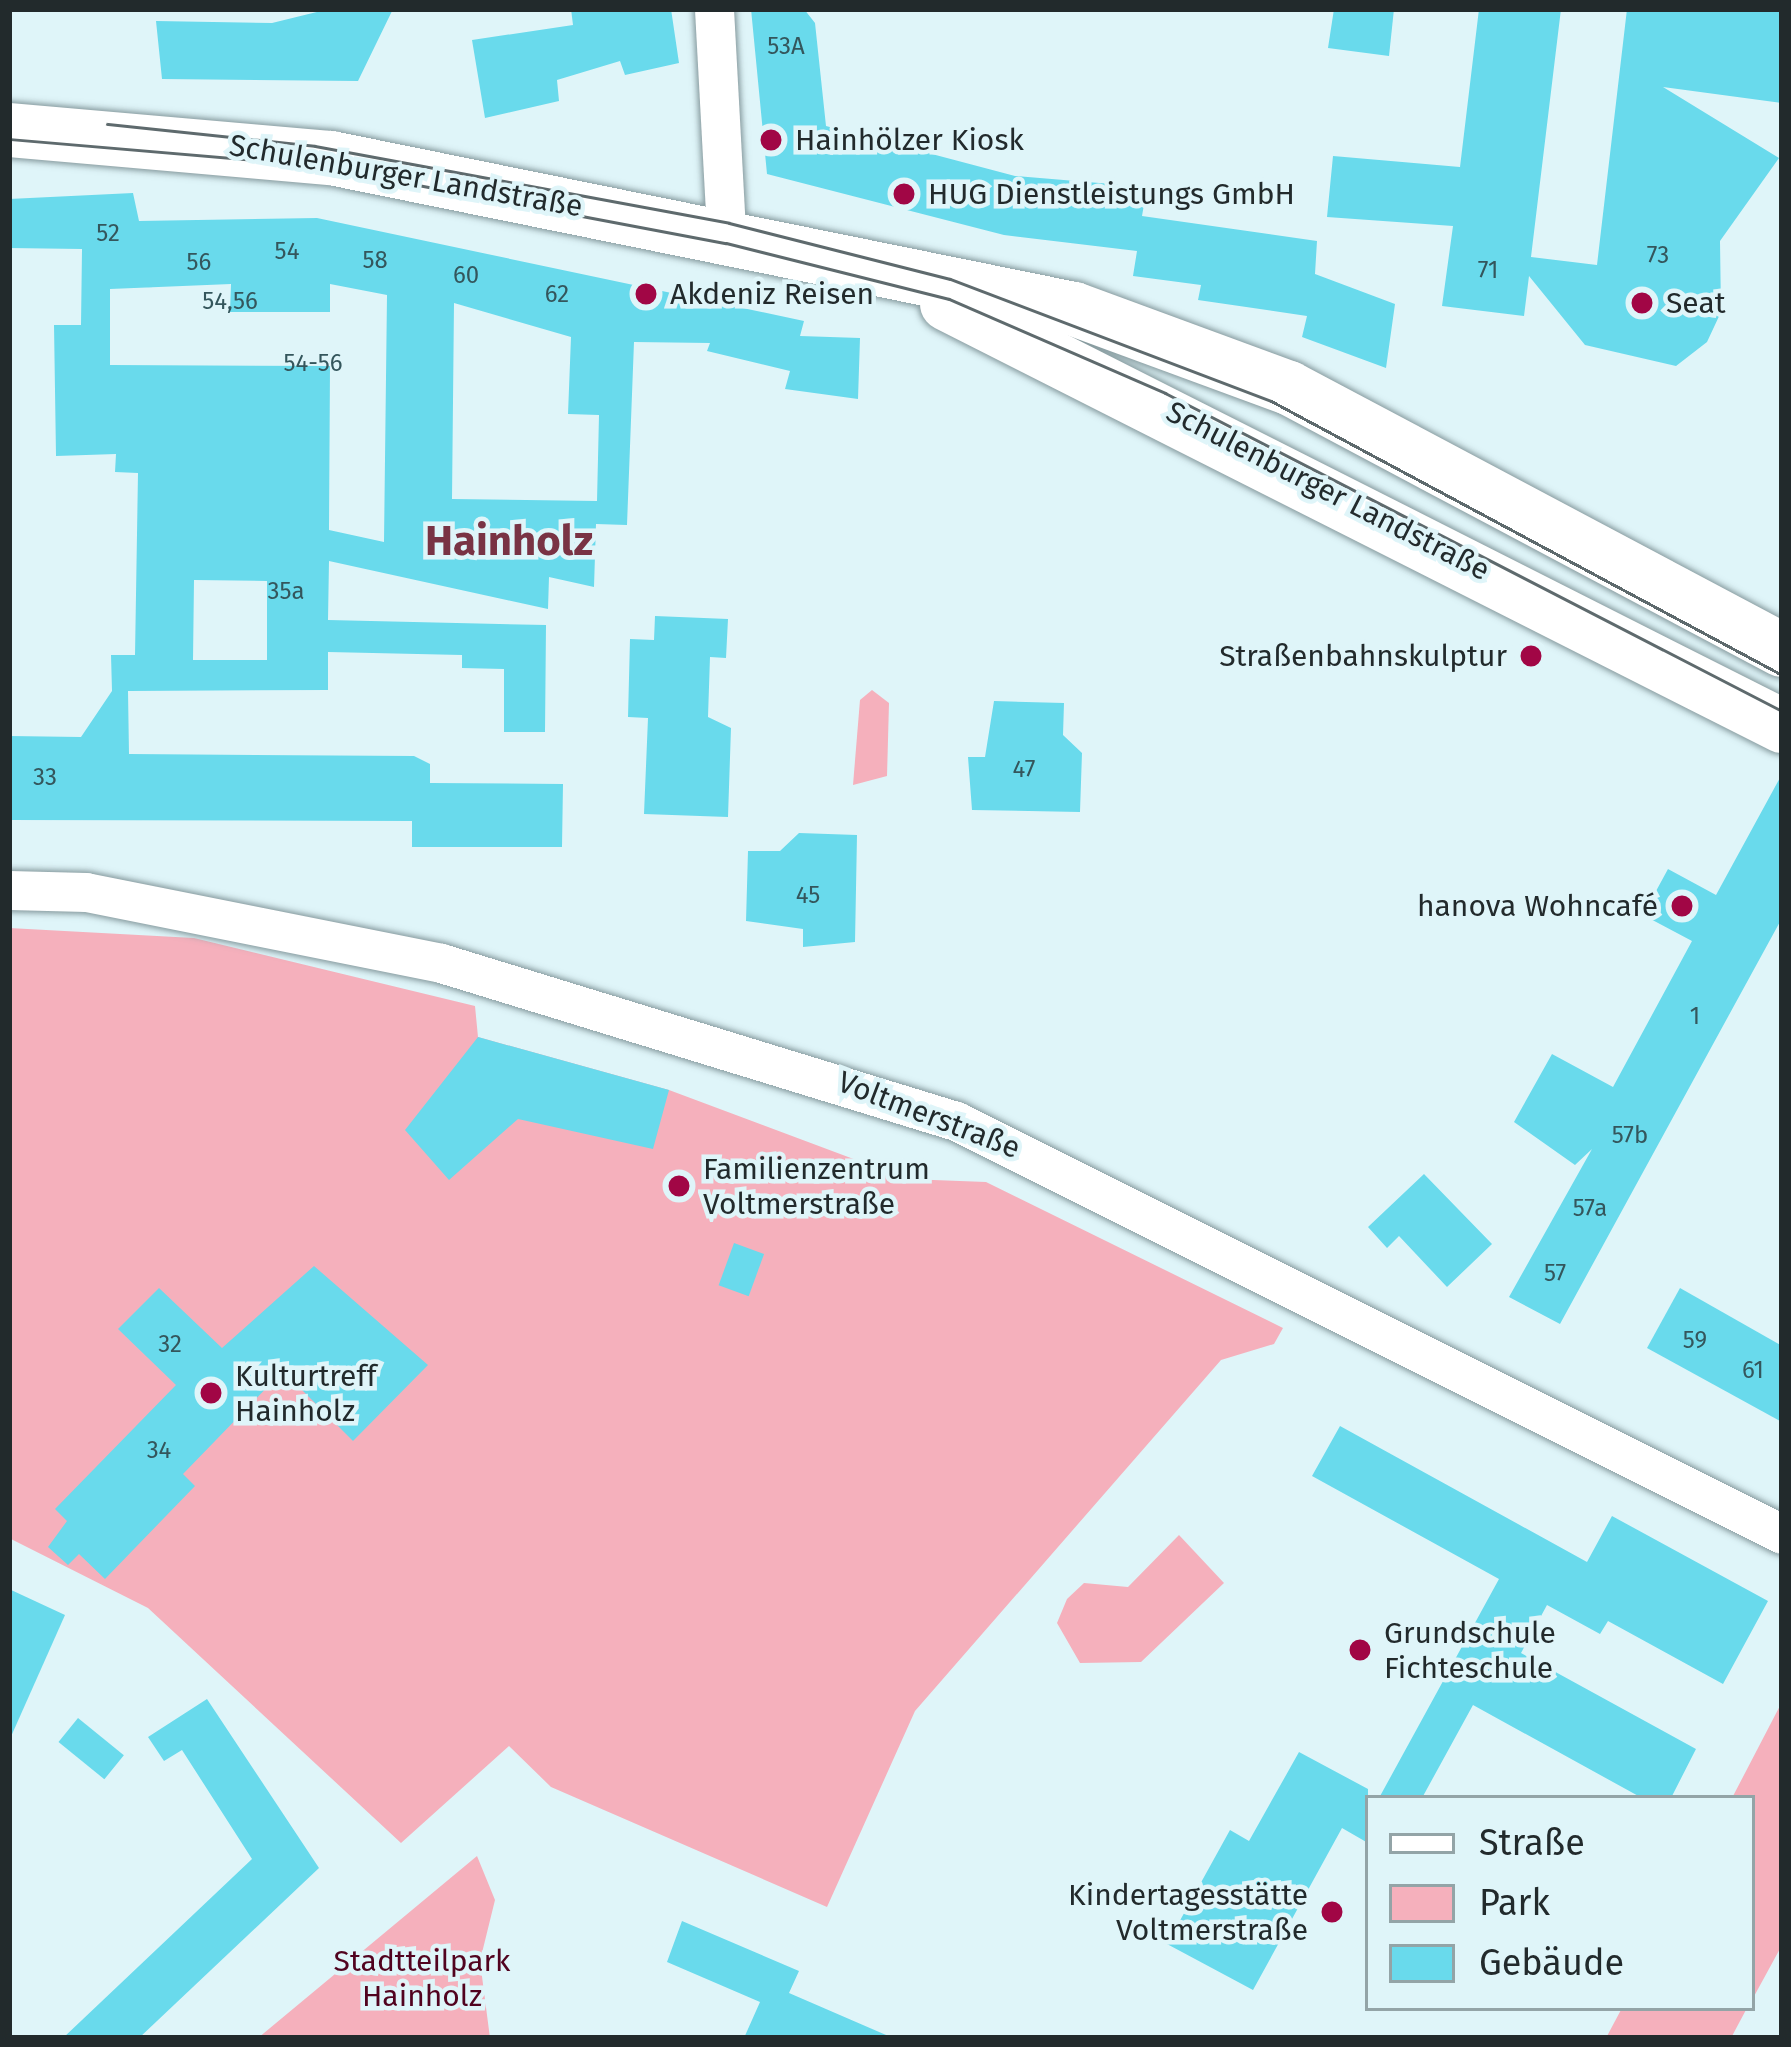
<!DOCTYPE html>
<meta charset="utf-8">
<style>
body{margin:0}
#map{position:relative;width:1791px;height:2047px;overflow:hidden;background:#dff5f9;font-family:"Fira Sans",sans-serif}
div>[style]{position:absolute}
.green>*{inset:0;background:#f5b0bc}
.building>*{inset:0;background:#69daec;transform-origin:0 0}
.roads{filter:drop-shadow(0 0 3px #869a9e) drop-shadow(0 0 3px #869a9e)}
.minor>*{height:39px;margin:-19.5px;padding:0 19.5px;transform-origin:19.5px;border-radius:19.5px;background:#fff}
.secondary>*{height:54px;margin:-27px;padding:0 27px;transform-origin:27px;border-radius:27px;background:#fff}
.tram>*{height:3px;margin:-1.5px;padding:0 1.5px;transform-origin:1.5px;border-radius:1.5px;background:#5e6a6d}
.dots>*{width:33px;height:33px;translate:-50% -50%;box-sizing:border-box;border:6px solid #dff5f9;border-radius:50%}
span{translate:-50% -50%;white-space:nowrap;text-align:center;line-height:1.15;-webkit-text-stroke:9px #dff5f9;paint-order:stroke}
.number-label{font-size:24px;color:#34565c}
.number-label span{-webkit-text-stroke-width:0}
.poi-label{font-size:30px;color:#222a2c}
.left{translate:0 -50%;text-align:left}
.right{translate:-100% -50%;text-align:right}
.street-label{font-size:30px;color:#222a2c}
.park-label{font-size:30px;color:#51031f}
.district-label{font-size:42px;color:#793344;font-weight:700}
.frame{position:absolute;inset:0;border:12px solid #222a2c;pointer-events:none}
.legend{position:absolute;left:1365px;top:1795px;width:390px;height:216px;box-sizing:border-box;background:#dff5f9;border:3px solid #93a4a7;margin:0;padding:15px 21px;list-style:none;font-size:36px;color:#222a2c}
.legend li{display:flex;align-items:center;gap:24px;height:60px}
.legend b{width:60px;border:3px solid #93a4a7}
</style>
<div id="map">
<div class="green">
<div style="clip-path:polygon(872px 690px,889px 703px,887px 776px,853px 785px,860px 700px)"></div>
<div style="clip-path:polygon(9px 928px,194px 938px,475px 1006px,478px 1037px,669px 1090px,907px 1179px,986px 1182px,1283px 1328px,1274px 1344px,1221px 1360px,915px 1711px,827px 1907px,551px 1787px,509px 1746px,401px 1843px,148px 1608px,9px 1538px)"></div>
<div style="clip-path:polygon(1179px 1535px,1224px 1583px,1141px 1662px,1080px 1663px,1057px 1623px,1067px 1599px,1084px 1583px,1128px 1587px)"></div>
<div style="clip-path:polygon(1782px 1702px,1782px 1945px,1752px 2000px,1752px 1798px,1732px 1798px)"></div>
<div style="clip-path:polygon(477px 1856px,495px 1900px,480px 1961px,490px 2038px,258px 2038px)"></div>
<div style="clip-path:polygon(1622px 2008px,1747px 2008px,1731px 2038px,1606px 2038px)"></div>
</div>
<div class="building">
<div style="clip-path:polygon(329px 9px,393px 9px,358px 81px,162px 79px,156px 21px,272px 23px)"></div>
<div style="clip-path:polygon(571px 9px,671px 9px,679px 63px,625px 75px,620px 61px,557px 80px,559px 101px,485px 118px,472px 40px,573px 25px)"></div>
<div style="clip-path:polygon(751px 9px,804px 9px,815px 23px,826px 126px,1015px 176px,1147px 187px,1142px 216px,1317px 241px,1315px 274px,1395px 304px,1386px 368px,1302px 337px,1307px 316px,1198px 300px,1201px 285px,1133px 276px,1137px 251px,1004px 235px,767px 174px)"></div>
<div style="clip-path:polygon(1334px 9px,1394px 9px,1389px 56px,1328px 48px)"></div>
<div style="clip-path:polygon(1479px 9px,1561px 9px,1531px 257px,1597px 265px,1627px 9px,1782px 9px,1782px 103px,1663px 87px,1779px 158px,1720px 241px,1721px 312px,1707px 342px,1676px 366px,1585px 345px,1529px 276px,1524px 316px,1442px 306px,1453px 226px,1327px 217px,1333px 156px,1460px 167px)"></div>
<div style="clip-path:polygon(evenodd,133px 193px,139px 221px,317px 218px,790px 318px,804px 321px,800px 336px,860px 338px,858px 399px,785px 389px,790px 371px,707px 351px,710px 343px,634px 342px,627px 525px,596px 524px,594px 587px,549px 577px,548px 609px,329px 561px,328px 620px,546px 625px,545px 732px,504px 732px,504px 669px,462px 668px,462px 655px,328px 652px,328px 690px,128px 691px,129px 754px,414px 756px,430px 764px,430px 783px,563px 784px,562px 847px,412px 847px,412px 821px,9px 820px,9px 736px,81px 737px,112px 691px,111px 655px,135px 655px,138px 473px,115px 472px,116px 454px,56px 456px,54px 325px,81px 325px,82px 249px,9px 248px,9px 199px,133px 193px,231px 284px,230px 312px,330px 312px,330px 284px,387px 295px,384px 542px,329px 530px,330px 366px,110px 365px,110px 289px,231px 284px,133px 193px,454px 303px,571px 337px,568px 414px,599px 415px,597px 501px,452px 499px,454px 303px,133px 193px,194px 580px,267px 581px,267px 660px,193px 660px,194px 580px)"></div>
<div style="clip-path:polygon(655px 616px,728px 619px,726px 658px,710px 657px,708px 717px,731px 728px,728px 817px,644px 814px,648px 718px,628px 717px,630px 639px,654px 640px)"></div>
<div style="clip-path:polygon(994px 701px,1064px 703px,1063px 735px,1082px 753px,1080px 812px,972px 810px,968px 757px,985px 757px)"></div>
<div style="clip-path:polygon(1782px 774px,1782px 918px,1560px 1324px,1509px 1297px,1592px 1149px,1575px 1165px,1514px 1122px,1552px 1054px,1613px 1087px,1692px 941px,1643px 915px,1668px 869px,1716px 895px)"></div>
<div style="clip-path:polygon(799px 833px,857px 835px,855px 942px,803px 947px,803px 929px,746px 921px,748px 851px,780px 851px)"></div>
<div style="clip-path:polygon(478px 1037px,669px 1090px,653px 1149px,518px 1119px,449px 1180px,405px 1130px)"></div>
<div style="clip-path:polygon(1424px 1174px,1492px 1244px,1447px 1287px,1399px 1236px,1387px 1248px,1368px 1227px)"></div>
<div style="left:734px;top:1243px;width:32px;height:45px;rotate:20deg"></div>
<div style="clip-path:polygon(314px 1266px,428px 1365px,353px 1441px,283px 1371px,183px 1474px,195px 1486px,105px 1579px,79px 1554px,68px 1565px,48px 1547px,67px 1521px,55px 1509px,176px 1385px,118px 1329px,159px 1288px,222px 1348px)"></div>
<div style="clip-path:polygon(1680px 1288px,1782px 1346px,1782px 1422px,1647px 1348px)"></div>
<div style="clip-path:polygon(1340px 1426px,1587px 1562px,1612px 1516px,1768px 1601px,1723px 1684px,1608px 1621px,1600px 1634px,1547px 1605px,1521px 1653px,1696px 1749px,1671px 1798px,1642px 1798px,1473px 1705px,1422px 1798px,1379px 1798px,1499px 1579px,1312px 1476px)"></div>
<div style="clip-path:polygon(9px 1589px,65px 1615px,9px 1741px)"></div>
<div style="clip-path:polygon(207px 1699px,319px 1868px,139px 2038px,63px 2038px,252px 1859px,182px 1750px,164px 1761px,148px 1737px)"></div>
<div style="left:78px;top:1718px;width:59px;height:31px;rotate:39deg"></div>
<div style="clip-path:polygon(1299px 1752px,1368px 1789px,1368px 1843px,1342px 1828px,1253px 1990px,1167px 1944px,1230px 1830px,1249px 1841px)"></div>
<div style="clip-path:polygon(682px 1921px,799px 1971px,789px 1993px,893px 2038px,744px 2038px,760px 2002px,667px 1962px)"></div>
</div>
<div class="roads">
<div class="minor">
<div style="left:714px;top:9px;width:225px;rotate:86.9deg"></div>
<div style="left:9px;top:890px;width:77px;rotate:1.5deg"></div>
<div style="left:86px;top:892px;width:362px;rotate:11.3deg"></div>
<div style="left:441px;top:963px;width:539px;rotate:17.06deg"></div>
<div style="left:956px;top:1121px;width:923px;rotate:26.57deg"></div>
</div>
<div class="secondary">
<div style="left:9px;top:130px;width:323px;rotate:5deg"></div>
<div style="left:331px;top:158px;width:758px;rotate:11.49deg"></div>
<div style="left:1074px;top:309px;width:229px;rotate:20.2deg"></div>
<div style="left:1289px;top:388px;width:558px;rotate:27.99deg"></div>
<div style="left:947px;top:304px;width:936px;rotate:26.81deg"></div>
</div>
</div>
<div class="tram">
<div style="left:107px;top:124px;width:209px;rotate:6deg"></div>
<div style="left:315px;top:146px;width:421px;rotate:10.5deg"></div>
<div style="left:729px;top:223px;width:228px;rotate:14.2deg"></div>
<div style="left:950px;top:279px;width:343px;rotate:20.8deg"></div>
<div style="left:1271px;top:401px;width:580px;rotate:28.2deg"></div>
<div style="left:9px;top:139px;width:304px;rotate:4.9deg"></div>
<div style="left:312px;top:165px;width:421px;rotate:10.7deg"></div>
<div style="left:726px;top:243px;width:230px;rotate:14.1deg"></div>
<div style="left:949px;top:299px;width:236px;rotate:23.5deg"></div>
<div style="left:1165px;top:393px;width:694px;rotate:27.27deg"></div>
</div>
<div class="dots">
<div style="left:771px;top:140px;background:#a10645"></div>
<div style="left:904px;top:194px;background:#a10645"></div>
<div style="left:646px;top:294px;background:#a10645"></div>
<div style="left:1642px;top:303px;background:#a10645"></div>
<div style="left:1531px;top:656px;background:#a10645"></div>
<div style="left:1682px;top:906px;background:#a10645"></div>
<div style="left:679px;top:1186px;background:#a10645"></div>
<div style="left:211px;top:1393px;background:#a10645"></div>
<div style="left:1360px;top:1650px;background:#a10645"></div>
<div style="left:1332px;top:1912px;background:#a10645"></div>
</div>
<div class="number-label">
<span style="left:786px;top:47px">53A</span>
<span style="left:108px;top:234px">52</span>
<span style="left:287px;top:252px">54</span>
<span style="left:1658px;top:256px">73</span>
<span style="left:375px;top:261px">58</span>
<span style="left:199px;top:263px">56</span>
<span style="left:1488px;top:271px">71</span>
<span style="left:466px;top:276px">60</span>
<span style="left:557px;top:295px">62</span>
<span style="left:230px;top:302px">54,56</span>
<span style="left:313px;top:364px">54-56</span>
<span style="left:286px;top:592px">35a</span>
<span style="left:1024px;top:770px">47</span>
<span style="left:45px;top:778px">33</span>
<span style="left:808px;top:896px">45</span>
<span style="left:1695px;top:1017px">1</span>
<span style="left:1630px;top:1136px">57b</span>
<span style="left:1590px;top:1209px">57a</span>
<span style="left:1555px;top:1274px">57</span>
<span style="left:1695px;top:1341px">59</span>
<span style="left:170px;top:1345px">32</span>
<span style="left:1753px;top:1371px">61</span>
<span style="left:159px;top:1451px">34</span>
</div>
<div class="poi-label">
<span class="left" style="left:795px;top:140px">Hainhölzer Kiosk</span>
<span class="left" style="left:928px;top:194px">HUG Dienstleistungs GmbH</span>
<span class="left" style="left:670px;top:294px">Akdeniz Reisen</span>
<span class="left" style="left:1666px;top:303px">Seat</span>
<span class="right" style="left:1507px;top:656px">Straßenbahnskulptur</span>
<span class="right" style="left:1658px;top:906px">hanova Wohncafé</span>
<span class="left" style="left:703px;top:1186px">Familienzentrum<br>Voltmerstraße</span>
<span class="left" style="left:235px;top:1393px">Kulturtreff<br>Hainholz</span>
<span class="left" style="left:1384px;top:1650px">Grundschule<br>Fichteschule</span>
<span class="right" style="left:1308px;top:1912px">Kindertagesstätte<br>Voltmerstraße</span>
</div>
<div class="street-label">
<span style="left:406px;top:176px;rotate:10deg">Schulenburger Landstraße</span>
<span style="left:1328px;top:491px;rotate:27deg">Schulenburger Landstraße</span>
<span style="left:929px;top:1115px;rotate:21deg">Voltmerstraße</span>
</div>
<div class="park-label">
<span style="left:422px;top:1978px">Stadtteilpark<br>Hainholz</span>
</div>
<div class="district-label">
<span style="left:509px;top:541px">Hainholz</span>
</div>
<div class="frame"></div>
<ul class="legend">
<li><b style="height:15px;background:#fff"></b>Straße</li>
<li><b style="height:33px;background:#f5b0bc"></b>Park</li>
<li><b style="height:33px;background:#69daec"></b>Gebäude</li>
</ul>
</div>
